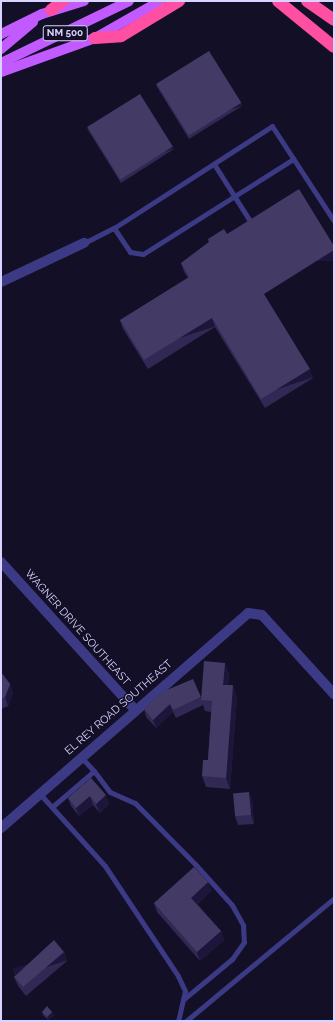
<!DOCTYPE html>
<style>
body{margin:0}
#map{position:relative;width:335px;height:1022px;overflow:hidden;background:#130f26;font-family:Raleway,sans-serif}
div>[style]{position:absolute}
.service>*{height:5px;margin:-2.5px;padding:0 2.5px;transform-origin:2.5px;border-radius:2.5px;background:#3d3a85}
.minor>*{height:10px;margin:-5px;padding:0 5px;transform-origin:5px;border-radius:5px;background:#3d3a85}
.primary>*{height:10px;margin:-5px;padding:0 5px;transform-origin:5px;border-radius:5px;background:#c25bff}
.motorway>*{height:12px;margin:-6px;padding:0 6px;transform-origin:6px;border-radius:6px;background:#ff4fa3}
.wall>*{inset:0;background:#312854}
.shaded-wall>*{inset:0;background:#1d163a;transform-origin:0 0}
.building>*{inset:0;background:#433a66;transform-origin:0 0}
span{translate:-50% -50%;white-space:nowrap;text-align:center;line-height:1.15;-webkit-text-stroke:3px #130f26;paint-order:stroke}
.shield-label span{padding:1px 3px;background:#130f26;border:1px solid;border-radius:3px;-webkit-text-stroke-width:0}
.shield-label{font-size:10px;color:#d9d4ff;font-weight:700}
.street-label{font-size:11px;color:#d9d4ff}
.frame{position:absolute;inset:0;border:2px solid #d9d4ff;pointer-events:none}
</style>
<div id="map">
<div class="service">
<div style="left:214px;top:164px;width:67px;rotate:57.7deg"></div>
<div style="left:114px;top:228px;width:29px;rotate:56deg"></div>
<div style="left:130px;top:252px;width:13px;rotate:9deg"></div>
<div style="left:143px;top:254px;width:178px;rotate:-32.3deg"></div>
<div style="left:84px;top:243px;width:34px;rotate:-27deg"></div>
<div style="left:114px;top:228px;width:188px;rotate:-32.8deg"></div>
<div style="left:272px;top:126px;width:113px;rotate:56.9deg"></div>
<div style="left:94px;top:771px;width:26px;rotate:53deg"></div>
<div style="left:110px;top:792px;width:27px;rotate:24deg"></div>
<div style="left:135px;top:803px;width:86px;rotate:45.5deg"></div>
<div style="left:195px;top:864px;width:55px;rotate:47.9deg"></div>
<div style="left:232px;top:905px;width:23px;rotate:61deg"></div>
<div style="left:243px;top:925px;width:17px;rotate:87deg"></div>
<div style="left:244px;top:942px;width:21px;rotate:125deg"></div>
<div style="left:232px;top:959px;width:62px;rotate:140.2deg"></div>
<div style="left:40px;top:794px;width:97px;rotate:47.9deg"></div>
<div style="left:105px;top:866px;width:132px;rotate:56.4deg"></div>
<div style="left:178px;top:976px;width:17px;rotate:65deg"></div>
<div style="left:185px;top:991px;width:31px;rotate:103deg"></div>
<div style="left:52px;top:807px;width:55px;rotate:-40.6deg"></div>
<div style="left:94px;top:771px;width:18px;rotate:-133deg"></div>
<div style="left:186px;top:1021px;width:192px;rotate:-39.7deg"></div>
</div>
<div class="minor">
<div style="left:1px;top:282px;width:92px;rotate:-25.2deg"></div>
<div style="left:1px;top:562px;width:200px;rotate:47.8deg"></div>
<div style="left:1px;top:828px;width:327px;rotate:-41deg"></div>
<div style="left:248px;top:613px;width:14px;rotate:8deg"></div>
<div style="left:262px;top:615px;width:107px;rotate:47.7deg"></div>
</div>
<div class="primary">
<div style="left:1px;top:34px;width:46px;rotate:-26deg"></div>
<div style="left:42px;top:14px;width:44px;rotate:-17.2deg"></div>
<div style="left:1px;top:49px;width:42px;rotate:-40.2deg"></div>
<div style="left:1px;top:63px;width:142px;rotate:-25.8deg"></div>
<div style="left:1px;top:72px;width:100px;rotate:-19.9deg"></div>
<div style="left:95px;top:38px;width:75px;rotate:-29.6deg"></div>
</div>
<div class="motorway">
<div style="left:278px;top:1px;width:72px;rotate:39.4deg"></div>
<div style="left:307px;top:1px;width:33px;rotate:35deg"></div>
<div style="left:51px;top:10px;width:15px;rotate:-37deg"></div>
<div style="left:95px;top:38px;width:26px;rotate:-4deg"></div>
<div style="left:121px;top:36px;width:68px;rotate:-31.1deg"></div>
</div>
<div class="wall">
<div style="clip-path:polygon(156px 84px,241px 103px,242px 106px,189px 139px,157px 87px)"></div>
<div style="clip-path:polygon(87px 127px,174px 149px,121px 183px,88px 130px)"></div>
<div style="clip-path:polygon(208px 239px,268px 302px,313px 378px,265px 408px,215px 327px,148px 369px,123px 329px,120px 320px,188px 278px,184px 272px,181px 263px,209px 242px)"></div>
<div style="clip-path:polygon(225px 663px,229px 674px,228px 685px,237px 697px,230px 789px,206px 787px,202px 776px,208px 760px,211px 712px,205px 711px,203px 705px,176px 718px,173px 712px,156px 728px,146px 717px,144px 709px,162px 692px,201px 698px)"></div>
<div style="clip-path:polygon(1px 672px,10px 684px,13px 693px,8px 706px,1px 709px)"></div>
<div style="clip-path:polygon(91px 778px,109px 804px,100px 813px,93px 805px,79px 816px,71px 806px,68px 798px)"></div>
<div style="clip-path:polygon(252px 800px,254px 824px,238px 825px,235px 816px)"></div>
<div style="clip-path:polygon(208px 882px,211px 891px,197px 904px,221px 931px,224px 940px,200px 961px,157px 912px,154px 903px)"></div>
<div style="clip-path:polygon(64px 952px,67px 961px,26px 996px,18px 986px,14px 977px)"></div>
<div style="clip-path:polygon(42px 1012px,52px 1012px,54px 1015px,48px 1020px,43px 1015px)"></div>
</div>
<div class="shaded-wall">
<div style="left:241px;top:103px;width:3px;height:62px;rotate:72deg"></div>
<div style="left:173px;top:146px;width:3px;height:63px;rotate:72deg"></div>
<div style="left:334px;top:250px;width:11px;height:83px;rotate:90deg"></div>
<div style="left:212px;top:318px;width:9px;height:80px;rotate:72deg"></div>
<div style="left:310px;top:369px;width:9px;height:57px;rotate:72deg"></div>
<div style="clip-path:polygon(225px 663px,229px 674px,227px 696px,223px 685px)"></div>
<div style="clip-path:polygon(10px 684px,13px 693px,8px 706px,5px 697px)"></div>
<div style="clip-path:polygon(233px 685px,237px 697px,230px 789px,226px 778px)"></div>
<div style="clip-path:polygon(170px 704px,173px 712px,156px 728px,153px 720px)"></div>
<div style="clip-path:polygon(249px 792px,252px 800px,254px 824px,251px 815px)"></div>
<div style="clip-path:polygon(106px 795px,109px 804px,100px 813px,96px 804px)"></div>
<div style="clip-path:polygon(90px 796px,93px 805px,79px 816px,76px 808px)"></div>
<div style="clip-path:polygon(208px 882px,211px 891px,194px 906px,191px 898px)"></div>
<div style="clip-path:polygon(221px 931px,224px 940px,200px 961px,197px 952px)"></div>
<div style="left:64px;top:952px;width:9px;height:54px;rotate:72deg"></div>
<div style="clip-path:polygon(52px 1012px,54px 1015px,48px 1020px,47px 1017px)"></div>
</div>
<div class="building">
<div style="left:209px;top:51px;width:61px;height:62px;rotate:58deg"></div>
<div style="left:140px;top:94px;width:62px;height:62px;rotate:58deg"></div>
<div style="clip-path:polygon(299px 189px,334px 246px,334px 250px,264px 294px,310px 369px,261px 399px,212px 318px,144px 360px,120px 320px,189px 277px,181px 263px,209px 242px,208px 239px,224px 229px,227px 234px)"></div>
<div style="clip-path:polygon(204px 661px,225px 663px,223px 685px,233px 685px,226px 778px,202px 776px,203px 760px,208px 760px,212px 701px,201px 700px)"></div>
<div style="clip-path:polygon(1px 672px,10px 684px,5px 697px,1px 699px)"></div>
<div style="clip-path:polygon(193px 679px,201px 697px,173px 710px,170px 704px,153px 720px,144px 709px,162px 692px)"></div>
<div style="clip-path:polygon(91px 778px,106px 795px,96px 804px,90px 796px,76px 808px,68px 798px)"></div>
<div style="left:249px;top:792px;width:23px;height:16px;rotate:85deg"></div>
<div style="clip-path:polygon(194px 867px,208px 882px,191px 898px,221px 931px,197px 952px,154px 903px)"></div>
<div style="clip-path:polygon(54px 940px,64px 952px,23px 987px,14px 977px)"></div>
<div style="clip-path:polygon(47px 1006px,52px 1012px,47px 1017px,42px 1012px)"></div>
</div>
<div class="shield-label">
<span style="left:65px;top:33px">NM 500</span>
</div>
<div class="street-label">
<span style="left:77px;top:628px;rotate:48deg">WAGNER DRIVE SOUTHEAST</span>
<span style="left:119px;top:708px;rotate:-41deg">EL REY ROAD SOUTHEAST</span>
</div>
<div class="frame"></div>
</div>
